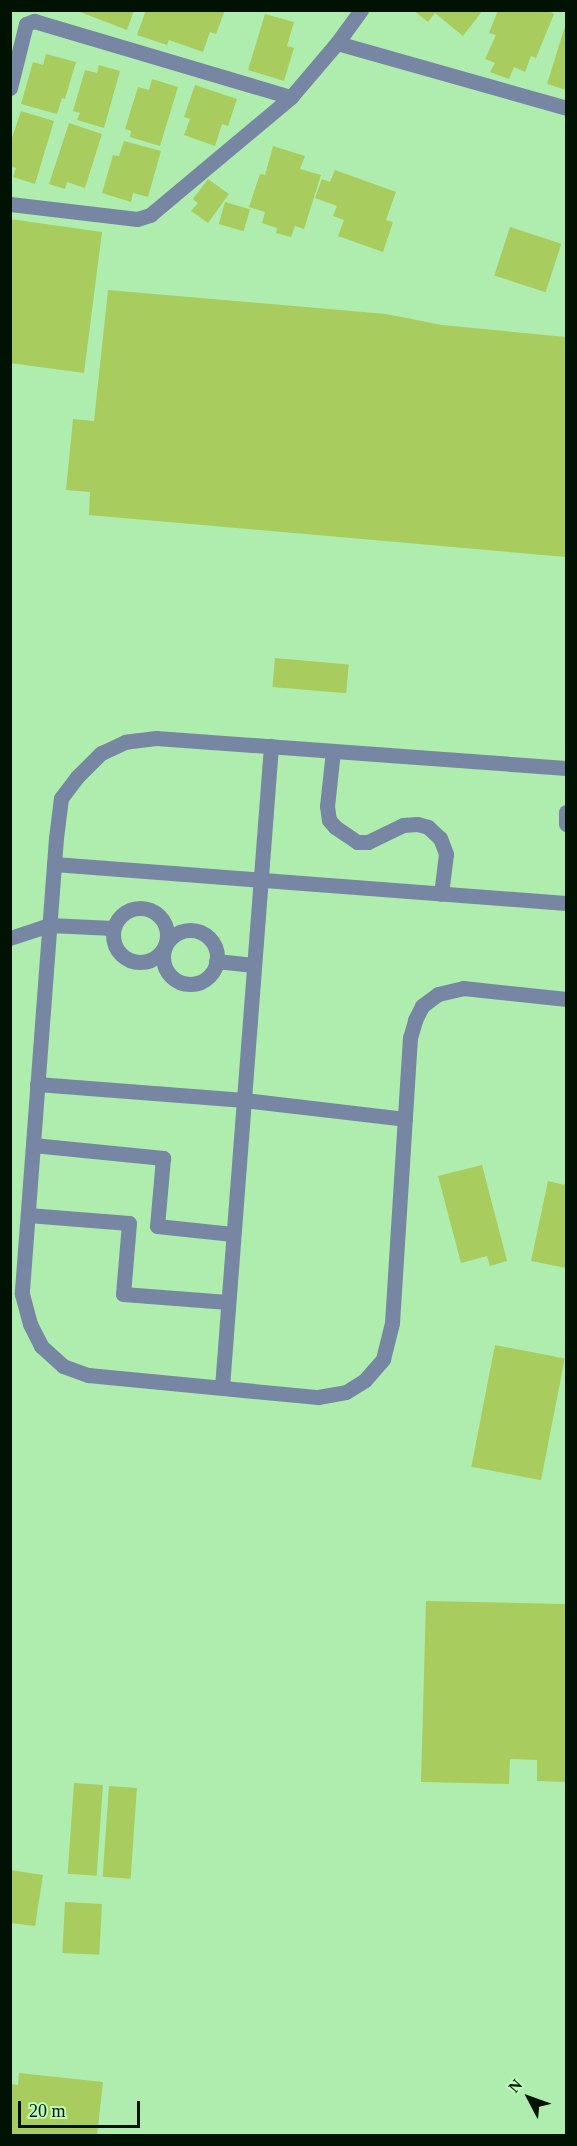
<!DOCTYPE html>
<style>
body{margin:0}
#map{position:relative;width:577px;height:2146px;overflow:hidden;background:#afedae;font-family:Georgia,serif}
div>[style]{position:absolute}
.building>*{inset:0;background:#a8cc5e;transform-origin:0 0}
.service>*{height:15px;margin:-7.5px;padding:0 7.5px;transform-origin:7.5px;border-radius:7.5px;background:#7786a3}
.service>.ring{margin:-7.5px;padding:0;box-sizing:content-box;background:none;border:15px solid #7786a3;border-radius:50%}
.minor>*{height:15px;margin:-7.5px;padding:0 7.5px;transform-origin:7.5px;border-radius:7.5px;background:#7786a3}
span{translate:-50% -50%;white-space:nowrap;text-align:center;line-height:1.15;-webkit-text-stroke:5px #bcfbbb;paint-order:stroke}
.frame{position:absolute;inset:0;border:12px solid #001201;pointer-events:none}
.north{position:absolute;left:499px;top:2068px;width:60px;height:60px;-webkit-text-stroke:4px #bcfbbb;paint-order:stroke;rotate:311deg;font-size:16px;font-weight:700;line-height:24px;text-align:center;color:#001201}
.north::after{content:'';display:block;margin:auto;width:21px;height:27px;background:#001201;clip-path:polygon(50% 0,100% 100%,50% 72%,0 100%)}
.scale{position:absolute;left:18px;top:2101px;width:122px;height:27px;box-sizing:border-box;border:3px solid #001201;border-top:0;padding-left:8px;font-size:18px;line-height:21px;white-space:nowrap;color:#001201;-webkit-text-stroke:4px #bcfbbb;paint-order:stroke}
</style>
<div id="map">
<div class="building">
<div style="clip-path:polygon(75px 10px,134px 10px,127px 30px)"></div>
<div style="clip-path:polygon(146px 10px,225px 10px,216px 34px,210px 32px,203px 52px,169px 40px,167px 45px,137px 35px)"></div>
<div style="clip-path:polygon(413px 10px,483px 10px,463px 36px,435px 13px,428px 22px)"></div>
<div style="clip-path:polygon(498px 10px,547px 10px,554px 14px,536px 58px,531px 56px,525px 72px,514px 67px,509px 79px,490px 72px,495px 63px,485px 59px,496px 35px,489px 33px)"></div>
<div style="clip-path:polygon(265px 14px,294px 22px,287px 46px,294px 48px,284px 81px,248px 70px)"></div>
<div style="clip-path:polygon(566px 23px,566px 90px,547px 84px)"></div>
<div style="clip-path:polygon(46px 54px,76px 62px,65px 99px,62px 98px,57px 114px,21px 104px,33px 62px,43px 65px)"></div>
<div style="clip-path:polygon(99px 65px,120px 71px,104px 128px,77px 120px,80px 113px,73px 111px,85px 70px,97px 73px)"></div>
<div style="clip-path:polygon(152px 79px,178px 87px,160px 146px,130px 137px,131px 131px,125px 129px,138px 87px,149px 90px)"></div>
<div style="clip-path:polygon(195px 85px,237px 99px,228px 126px,222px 124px,215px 146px,184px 135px,190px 119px,184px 117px)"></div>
<div style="clip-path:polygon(21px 111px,54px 121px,35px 184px,13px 177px,16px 168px,10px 166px,10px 144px)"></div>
<div style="clip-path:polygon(69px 123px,102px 134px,85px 188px,67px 182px,65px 189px,49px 184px)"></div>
<div style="clip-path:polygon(124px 141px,161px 151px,148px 197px,133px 193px,131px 202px,102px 193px,113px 155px,119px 156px)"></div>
<div style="clip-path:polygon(273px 146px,305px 156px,300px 169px,321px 175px,304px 229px,295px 226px,291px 237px,276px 233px,277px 228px,262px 223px,265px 212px,249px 207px,260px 174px,265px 175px)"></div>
<div style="clip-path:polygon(335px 170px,396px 192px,386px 220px,393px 222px,383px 252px,338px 236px,344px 220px,333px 216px,337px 206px,315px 198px,322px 179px,330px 182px)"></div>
<div style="clip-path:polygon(208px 179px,229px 194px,208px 223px,191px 211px,198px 203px,193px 199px)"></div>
<div style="left:225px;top:202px;width:26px;height:23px;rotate:16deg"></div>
<div style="clip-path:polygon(10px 219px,102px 232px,84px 373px,10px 363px)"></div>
<div style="left:510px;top:227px;width:54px;height:51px;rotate:18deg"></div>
<div style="clip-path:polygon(108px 290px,386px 314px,442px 325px,566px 337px,566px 557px,89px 515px,90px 492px,66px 490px,73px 419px,94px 421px)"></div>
<div style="left:275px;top:658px;width:74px;height:29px;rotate:5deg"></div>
<div style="clip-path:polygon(482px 1165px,507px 1261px,490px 1266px,487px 1256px,461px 1263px,438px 1176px)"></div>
<div style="clip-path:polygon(566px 1180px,566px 1268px,531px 1261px,548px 1181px,564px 1185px)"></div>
<div style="left:495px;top:1345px;width:71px;height:124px;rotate:11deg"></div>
<div style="clip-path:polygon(426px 1601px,566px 1604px,566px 1782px,537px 1781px,537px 1760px,510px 1759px,509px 1784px,421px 1782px)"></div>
<div style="left:74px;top:1783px;width:29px;height:91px;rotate:4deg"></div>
<div style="left:109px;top:1786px;width:28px;height:91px;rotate:4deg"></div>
<div style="clip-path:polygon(10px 1870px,43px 1875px,35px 1926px,10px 1923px)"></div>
<div style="left:65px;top:1902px;width:37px;height:51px;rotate:3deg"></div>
<div style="clip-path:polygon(19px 2073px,103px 2082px,97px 2136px,10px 2134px,10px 2084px,18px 2085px)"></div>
</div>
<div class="service">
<div style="left:337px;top:43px;width:238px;rotate:15.8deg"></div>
<div style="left:333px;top:751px;width:55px;rotate:96.2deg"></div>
<div style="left:327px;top:806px;width:14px;rotate:82deg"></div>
<div style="left:329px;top:820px;width:9px;rotate:49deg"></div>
<div style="left:335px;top:827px;width:27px;rotate:34deg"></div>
<div style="left:357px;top:842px;width:11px"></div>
<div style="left:368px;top:842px;width:39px;rotate:-26deg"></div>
<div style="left:403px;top:825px;width:14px;rotate:-4deg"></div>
<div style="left:417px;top:824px;width:11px;rotate:15deg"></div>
<div style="left:428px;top:827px;width:16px;rotate:43deg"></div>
<div style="left:440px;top:838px;width:17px;rotate:69deg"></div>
<div style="left:446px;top:854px;width:40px;rotate:97.1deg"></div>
<div style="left:566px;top:768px;width:411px;rotate:-175.8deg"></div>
<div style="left:156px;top:738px;width:31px;rotate:173deg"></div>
<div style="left:125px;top:742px;width:26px;rotate:155deg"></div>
<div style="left:101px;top:753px;width:34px;rotate:135deg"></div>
<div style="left:77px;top:777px;width:26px;rotate:127deg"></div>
<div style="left:61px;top:798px;width:40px;rotate:97.1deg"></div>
<div style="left:56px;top:838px;width:457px;rotate:94.3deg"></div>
<div style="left:22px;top:1294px;width:31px;rotate:75deg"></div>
<div style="left:30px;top:1324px;width:25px;rotate:63deg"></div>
<div style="left:41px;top:1346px;width:30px;rotate:42deg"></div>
<div style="left:63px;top:1366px;width:27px;rotate:20deg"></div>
<div style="left:88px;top:1375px;width:231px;rotate:5.5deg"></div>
<div style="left:318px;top:1397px;width:28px;rotate:-10deg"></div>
<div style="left:346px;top:1392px;width:22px;rotate:-32deg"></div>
<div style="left:365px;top:1380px;width:28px;rotate:-49deg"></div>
<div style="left:383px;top:1359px;width:37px;rotate:-76deg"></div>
<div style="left:392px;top:1323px;width:286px;rotate:-86.4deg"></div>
<div style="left:410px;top:1038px;width:19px;rotate:-74deg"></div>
<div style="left:415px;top:1020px;width:16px;rotate:-63deg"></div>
<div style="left:422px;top:1006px;width:20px;rotate:-37deg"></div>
<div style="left:438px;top:994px;width:26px;rotate:-13deg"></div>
<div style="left:463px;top:988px;width:104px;rotate:6.1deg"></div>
<div style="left:566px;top:812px;width:12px;rotate:90deg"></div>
<div style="left:54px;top:864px;width:513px;rotate:4.36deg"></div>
<div class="ring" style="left:113px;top:908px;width:39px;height:39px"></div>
<div class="ring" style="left:163px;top:930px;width:39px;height:39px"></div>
<div style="left:10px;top:938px;width:41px;rotate:-18.4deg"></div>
<div style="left:49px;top:925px;width:64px;rotate:2.7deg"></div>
<div style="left:216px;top:961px;width:38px;rotate:6deg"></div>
<div style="left:37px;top:1084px;width:208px;rotate:4.4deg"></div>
<div style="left:244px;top:1100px;width:162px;rotate:6.7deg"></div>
<div style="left:33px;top:1145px;width:131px;rotate:5.7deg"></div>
<div style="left:163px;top:1158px;width:68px;rotate:95deg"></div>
<div style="left:157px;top:1226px;width:76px;rotate:6deg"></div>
<div style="left:28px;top:1215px;width:101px;rotate:4.5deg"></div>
<div style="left:129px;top:1223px;width:71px;rotate:94.8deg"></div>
<div style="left:123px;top:1294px;width:105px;rotate:4.4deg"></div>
<div style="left:222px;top:1387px;width:643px;rotate:-85.63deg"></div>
</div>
<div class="minor">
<div style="left:10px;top:88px;width:66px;rotate:-76deg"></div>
<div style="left:26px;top:24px;width:9px;rotate:-21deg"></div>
<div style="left:34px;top:21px;width:268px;rotate:16.5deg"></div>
<div style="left:10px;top:204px;width:128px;rotate:6.7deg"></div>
<div style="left:137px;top:219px;width:14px;rotate:-17deg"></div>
<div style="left:150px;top:215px;width:184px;rotate:-39.9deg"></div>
<div style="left:291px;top:97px;width:71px;rotate:-49.6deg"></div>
<div style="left:337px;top:43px;width:41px;rotate:-54deg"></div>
</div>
<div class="frame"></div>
<div class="north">N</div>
<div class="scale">20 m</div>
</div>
